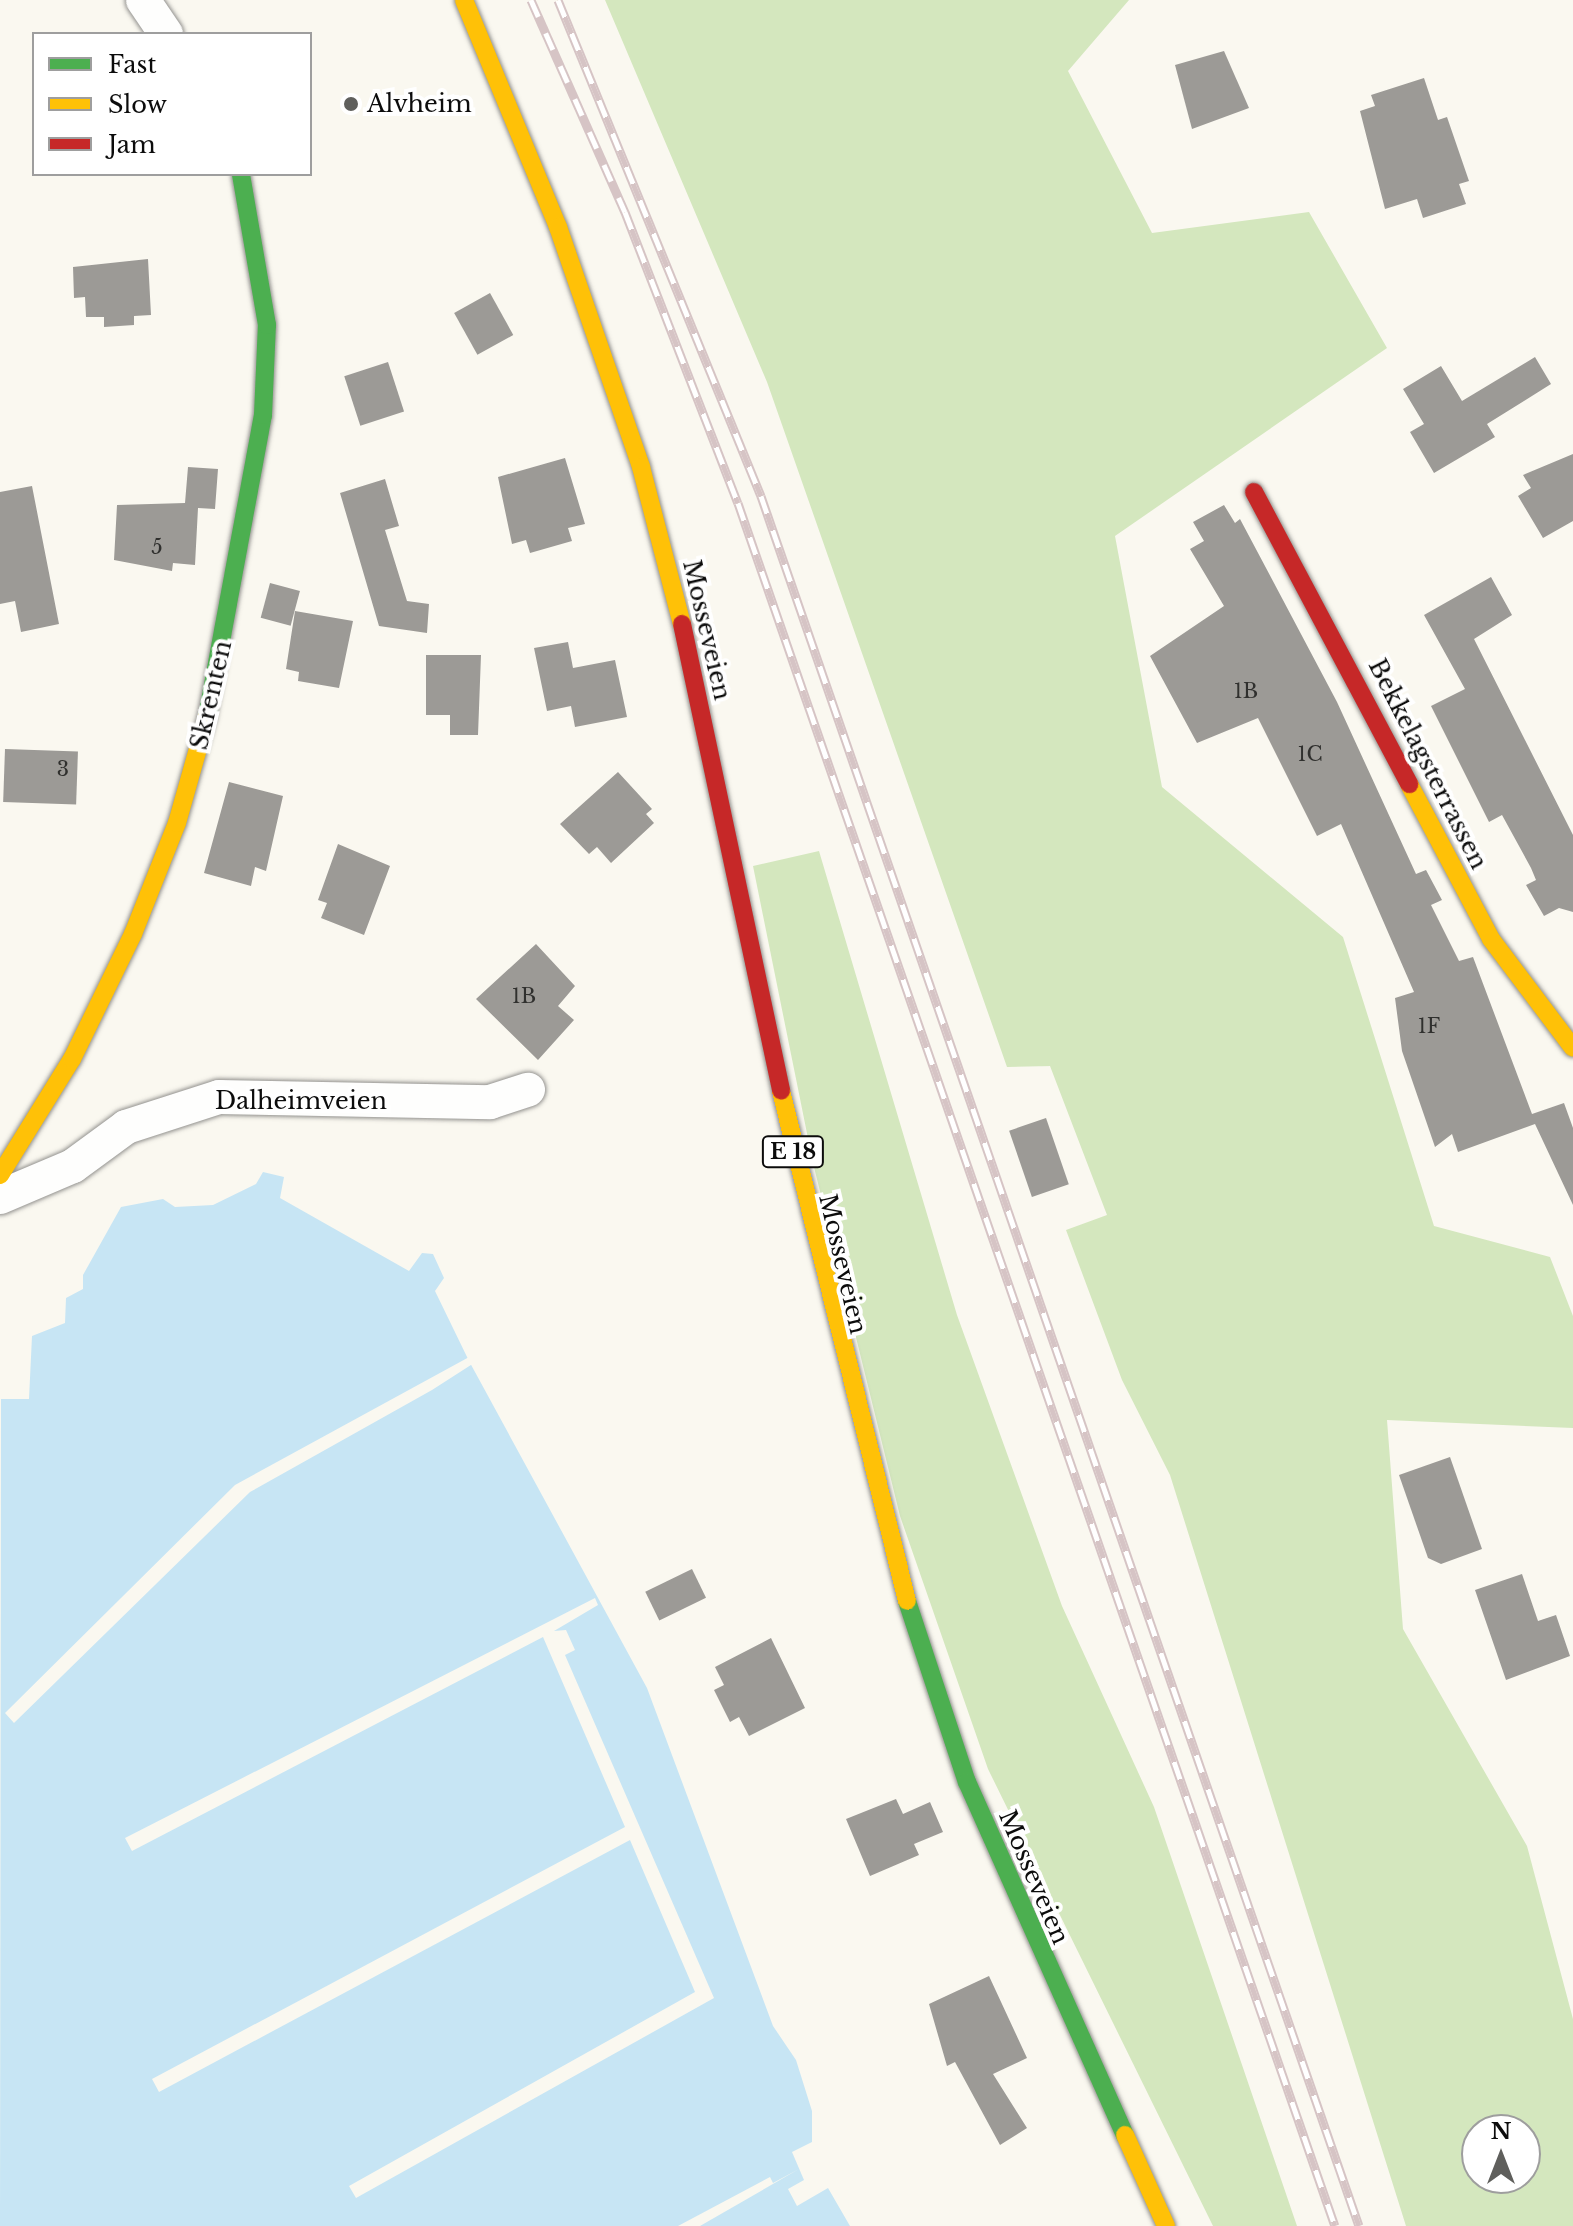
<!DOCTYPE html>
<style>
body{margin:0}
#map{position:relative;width:1573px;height:2226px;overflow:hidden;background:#faf8f0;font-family:"Libre Baskerville",serif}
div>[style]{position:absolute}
.forest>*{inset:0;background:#d4e7be}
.water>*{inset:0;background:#c7e5f4}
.pier>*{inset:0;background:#faf8f0}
.building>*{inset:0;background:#9c9a96;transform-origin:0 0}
.roads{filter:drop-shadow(0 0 2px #93928f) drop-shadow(0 0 2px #93928f)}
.street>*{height:34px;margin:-17px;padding:0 17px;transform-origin:17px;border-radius:17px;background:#fefefd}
.fast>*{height:18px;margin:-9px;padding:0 9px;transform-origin:9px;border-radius:9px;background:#4caf50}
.slow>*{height:18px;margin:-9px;padding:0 9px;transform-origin:9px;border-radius:9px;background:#ffc107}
.jam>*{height:18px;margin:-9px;padding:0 9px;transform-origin:9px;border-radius:9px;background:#c62828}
.rail>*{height:9px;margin-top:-4.5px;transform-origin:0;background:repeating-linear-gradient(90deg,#fff 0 18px,#d6c4c5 0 36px);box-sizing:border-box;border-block:2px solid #d6c4c5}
.dots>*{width:22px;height:22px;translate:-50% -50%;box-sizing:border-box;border:4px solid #fff;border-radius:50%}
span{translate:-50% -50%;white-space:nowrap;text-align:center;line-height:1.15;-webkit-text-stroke:8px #fff;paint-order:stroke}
.number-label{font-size:20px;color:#30302e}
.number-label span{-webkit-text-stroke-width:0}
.shield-label span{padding:2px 6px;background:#fff;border:2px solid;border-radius:6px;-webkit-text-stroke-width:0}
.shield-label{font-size:22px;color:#0c0c0c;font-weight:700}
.poi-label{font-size:24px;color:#0c0c0c}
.left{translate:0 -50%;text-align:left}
.street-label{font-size:24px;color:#0c0c0c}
.legend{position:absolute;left:32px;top:32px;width:280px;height:144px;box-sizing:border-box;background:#fff;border:2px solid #9e9e9e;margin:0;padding:10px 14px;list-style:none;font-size:24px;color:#0c0c0c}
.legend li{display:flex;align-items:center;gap:16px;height:40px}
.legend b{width:40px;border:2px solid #9e9e9e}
.north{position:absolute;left:1461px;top:2114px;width:80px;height:80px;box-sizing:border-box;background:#fff;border:2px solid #9e9e9e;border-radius:50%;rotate:0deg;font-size:22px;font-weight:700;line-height:32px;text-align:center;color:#0c0c0c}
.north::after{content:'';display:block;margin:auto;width:28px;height:36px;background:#5f5f5c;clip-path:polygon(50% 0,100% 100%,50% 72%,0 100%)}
</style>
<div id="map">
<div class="forest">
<div style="clip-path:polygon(evenodd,605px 0,1129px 0,1068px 71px,1152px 233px,1309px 212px,1387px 348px,1115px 536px,1162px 787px,1343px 937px,1434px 1226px,1550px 1257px,1573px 1316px,1573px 1428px,1387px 1420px,1403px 1629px,1527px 1846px,1573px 2019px,1573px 2226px,1406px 2226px,1170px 1475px,1122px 1380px,1066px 1230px,1107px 1215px,1050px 1066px,1007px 1067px,767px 382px,605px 0,1477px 2130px,1525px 2130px,1525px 2178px,1477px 2178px,1477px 2130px)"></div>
<div style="clip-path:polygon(819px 851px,957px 1315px,1062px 1606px,1154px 1807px,1297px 2226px,1213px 2226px,988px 1769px,900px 1516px,813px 1163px,753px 866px)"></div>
</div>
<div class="water">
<div style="clip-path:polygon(263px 1172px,284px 1177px,280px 1198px,409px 1271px,422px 1253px,433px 1254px,444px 1278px,435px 1291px,469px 1361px,647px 1688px,773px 2026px,796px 2060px,812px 2111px,812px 2142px,792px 2152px,804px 2180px,788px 2189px,797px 2206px,828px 2188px,850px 2226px,0 2226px,1px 1399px,29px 1399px,32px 1336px,65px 1323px,66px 1298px,83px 1289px,83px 1275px,121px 1207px,163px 1199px,175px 1207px,213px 1205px,256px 1184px)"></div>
</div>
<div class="pier">
<div style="clip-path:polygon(471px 1356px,474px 1363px,432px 1390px,250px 1492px,14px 1723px,5px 1713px,235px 1485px)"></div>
<div style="clip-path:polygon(595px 1598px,598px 1605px,554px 1631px,566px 1630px,575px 1650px,565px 1655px,714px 1998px,356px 2198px,349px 2186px,695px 1992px,630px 1840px,159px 2092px,152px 2079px,625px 1827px,543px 1637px,132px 1851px,125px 1838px)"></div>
<div style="clip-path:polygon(799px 2169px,700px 2226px,678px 2226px,770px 2177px,773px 2183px)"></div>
</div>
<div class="building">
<div style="clip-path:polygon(1224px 51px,1249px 108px,1192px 129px,1175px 65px)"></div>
<div style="clip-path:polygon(1424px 78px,1438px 120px,1447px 117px,1469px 181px,1459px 184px,1466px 204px,1423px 218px,1417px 199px,1385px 209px,1360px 111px,1375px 106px,1371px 95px)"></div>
<div style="clip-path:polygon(148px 259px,151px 315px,134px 316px,134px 325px,104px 327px,104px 317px,86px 317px,85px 297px,74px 298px,73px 267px)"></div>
<div style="left:490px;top:293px;width:48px;height:41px;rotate:61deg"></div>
<div style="clip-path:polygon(1535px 357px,1551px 384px,1487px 424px,1495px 437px,1434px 473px,1410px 432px,1424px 424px,1403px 389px,1441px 366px,1462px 401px)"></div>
<div style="left:388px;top:362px;width:52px;height:46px;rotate:72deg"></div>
<div style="clip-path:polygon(1573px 454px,1573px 521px,1543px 538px,1518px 496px,1531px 488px,1523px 475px)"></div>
<div style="clip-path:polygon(565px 458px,585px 524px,568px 528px,572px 541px,530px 553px,526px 540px,512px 544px,498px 477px)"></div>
<div style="clip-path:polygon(188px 467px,218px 469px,215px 509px,198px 508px,195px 565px,173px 563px,172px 571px,114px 560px,117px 505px,185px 503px)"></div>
<div style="clip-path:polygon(385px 479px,399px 526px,385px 530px,407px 601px,429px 604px,427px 633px,379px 626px,340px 493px)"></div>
<div style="clip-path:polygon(32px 486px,59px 624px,21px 632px,15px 601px,0 604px,0 492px)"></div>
<div style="clip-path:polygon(1224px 505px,1235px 523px,1240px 519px,1337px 702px,1416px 874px,1426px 870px,1442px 900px,1431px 905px,1459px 961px,1473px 957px,1532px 1114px,1564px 1103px,1573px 1128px,1573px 1205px,1535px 1124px,1458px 1152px,1452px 1134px,1435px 1147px,1402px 1051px,1395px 998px,1414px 992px,1341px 824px,1317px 836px,1258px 718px,1197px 743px,1150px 656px,1224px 606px,1190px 549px,1204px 541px,1193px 522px)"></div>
<div style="clip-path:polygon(1491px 577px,1512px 615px,1474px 639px,1573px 835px,1573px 912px,1559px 908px,1544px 916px,1526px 885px,1536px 880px,1531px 868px,1502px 815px,1489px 822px,1431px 706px,1465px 689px,1424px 615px)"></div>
<div style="left:270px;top:583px;width:31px;height:36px;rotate:15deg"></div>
<div style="clip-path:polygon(295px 611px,353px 621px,339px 688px,298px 681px,299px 672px,286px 669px)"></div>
<div style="clip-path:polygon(568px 642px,573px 668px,615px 660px,627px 717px,575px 727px,571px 706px,547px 711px,534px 648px)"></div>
<div style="clip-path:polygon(426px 655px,481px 655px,478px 735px,450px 735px,450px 715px,426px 715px)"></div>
<div style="left:5px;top:749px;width:73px;height:53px;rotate:2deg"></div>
<div style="clip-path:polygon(618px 772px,652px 809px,646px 814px,654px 823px,611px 863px,597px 847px,589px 854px,560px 824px)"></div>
<div style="clip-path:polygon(229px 782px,283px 796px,266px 871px,255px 867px,251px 886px,204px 873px)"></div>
<div style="clip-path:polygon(338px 844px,390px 866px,364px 935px,321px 918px,327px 903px,318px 900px)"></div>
<div style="clip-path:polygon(536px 944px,575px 986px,558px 1006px,574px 1020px,538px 1060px,476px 999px)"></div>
<div style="left:1046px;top:1118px;width:70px;height:39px;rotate:71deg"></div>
<div style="clip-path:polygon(1450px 1457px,1482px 1549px,1441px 1564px,1428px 1558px,1399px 1475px)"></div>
<div style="left:692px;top:1569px;width:32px;height:52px;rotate:64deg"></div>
<div style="clip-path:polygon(1522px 1574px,1538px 1621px,1556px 1615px,1570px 1656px,1506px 1680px,1475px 1590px)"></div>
<div style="clip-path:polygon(771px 1638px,805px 1708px,749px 1736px,739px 1717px,730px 1722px,714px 1690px,724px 1685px,715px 1667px)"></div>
<div style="clip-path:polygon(896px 1799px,903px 1814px,930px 1802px,943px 1832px,914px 1844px,919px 1855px,870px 1876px,846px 1819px)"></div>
<div style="clip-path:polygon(989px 1976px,1027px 2058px,993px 2074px,1027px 2128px,1000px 2145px,955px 2062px,947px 2066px,929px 2004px)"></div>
</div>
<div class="roads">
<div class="street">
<div style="left:143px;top:0;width:41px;rotate:55.9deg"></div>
<div style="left:0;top:1197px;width:79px;rotate:-23deg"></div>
<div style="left:73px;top:1166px;width:66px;rotate:-36.3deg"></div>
<div style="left:126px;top:1127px;width:98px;rotate:-17.9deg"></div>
<div style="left:219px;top:1097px;width:271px;rotate:1.1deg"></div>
<div style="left:490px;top:1102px;width:40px;rotate:-18deg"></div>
</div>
<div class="fast">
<div style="left:207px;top:717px;width:307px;rotate:-79.5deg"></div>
<div style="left:263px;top:415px;width:90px;rotate:-87.5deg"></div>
<div style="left:267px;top:325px;width:153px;rotate:-99.8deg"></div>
<div style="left:907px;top:1601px;width:191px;rotate:71.7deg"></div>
<div style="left:967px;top:1782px;width:387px;rotate:65.9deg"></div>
</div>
<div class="slow">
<div style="left:464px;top:0;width:246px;rotate:67.5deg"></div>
<div style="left:558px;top:227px;width:254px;rotate:70.9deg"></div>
<div style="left:641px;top:467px;width:162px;rotate:75.4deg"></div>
<div style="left:1409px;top:784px;width:175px;rotate:62.1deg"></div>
<div style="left:1491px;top:939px;width:136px;rotate:53deg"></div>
<div style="left:781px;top:1091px;width:525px;rotate:76.12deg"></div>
<div style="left:0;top:1175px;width:137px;rotate:-58.2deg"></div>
<div style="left:72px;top:1059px;width:139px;rotate:-64deg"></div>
<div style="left:133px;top:934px;width:119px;rotate:-68.4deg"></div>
<div style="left:177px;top:823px;width:110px;rotate:-74.2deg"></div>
<div style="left:1125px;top:2135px;width:100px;rotate:65.7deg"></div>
</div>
<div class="jam">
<div style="left:1254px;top:492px;width:331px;rotate:62deg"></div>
<div style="left:682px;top:624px;width:477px;rotate:78deg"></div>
</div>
</div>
<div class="rail">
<div style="left:531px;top:0;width:232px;rotate:66.1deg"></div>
<div style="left:625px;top:212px;width:312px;rotate:68.8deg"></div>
<div style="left:738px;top:503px;width:1823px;rotate:70.89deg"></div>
<div style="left:558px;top:0;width:536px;rotate:67.74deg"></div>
<div style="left:761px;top:496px;width:1830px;rotate:70.93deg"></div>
</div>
<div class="dots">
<div style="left:351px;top:104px;background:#5f5f5c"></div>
</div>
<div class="number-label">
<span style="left:157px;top:547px">5</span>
<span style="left:1246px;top:691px">1B</span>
<span style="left:1310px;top:754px">1C</span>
<span style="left:63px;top:769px">3</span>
<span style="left:524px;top:996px">1B</span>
<span style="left:1429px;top:1026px">1F</span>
</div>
<div class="shield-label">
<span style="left:793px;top:1152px">E 18</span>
</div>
<div class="poi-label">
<span class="left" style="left:367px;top:104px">Alvheim</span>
</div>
<div class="street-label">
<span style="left:707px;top:630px;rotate:77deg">Mosseveien</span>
<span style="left:211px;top:695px;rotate:-77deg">Skrenten</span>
<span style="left:1428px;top:764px;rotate:63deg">Bekkelagsterrassen</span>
<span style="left:301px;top:1101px">Dalheimveien</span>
<span style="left:843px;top:1264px;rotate:77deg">Mosseveien</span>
<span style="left:1034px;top:1877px;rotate:67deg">Mosseveien</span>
</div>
<ul class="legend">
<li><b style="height:10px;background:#4caf50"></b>Fast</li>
<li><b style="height:10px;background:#ffc107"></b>Slow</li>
<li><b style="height:10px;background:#c62828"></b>Jam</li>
</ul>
<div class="north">N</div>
</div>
